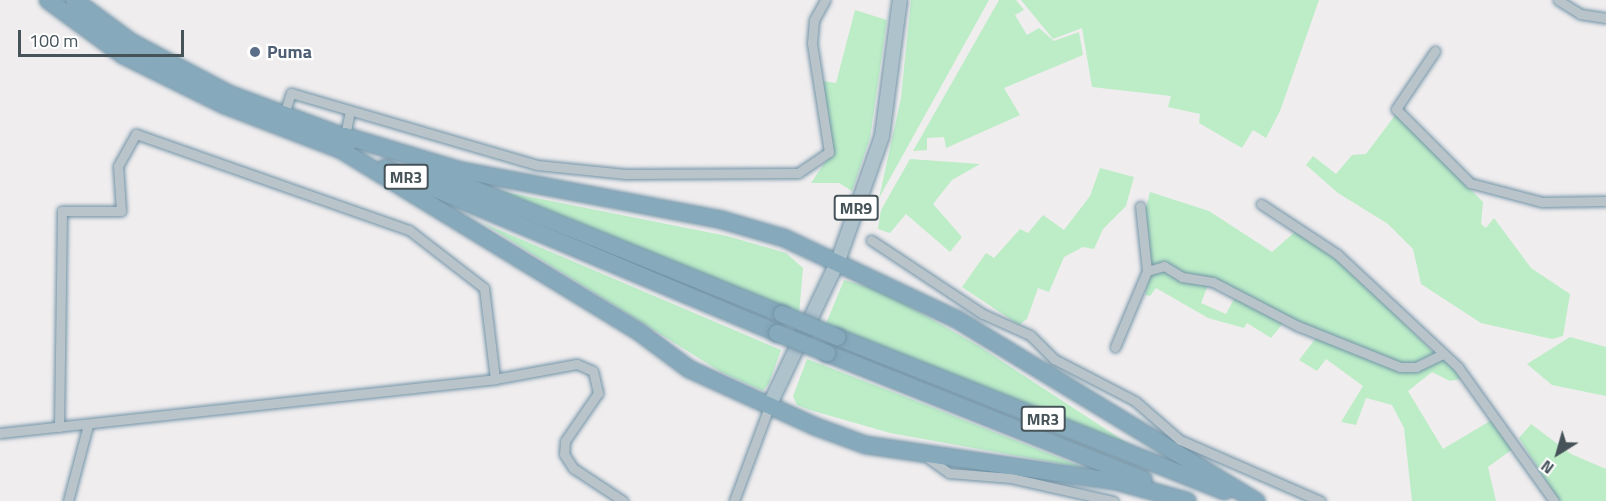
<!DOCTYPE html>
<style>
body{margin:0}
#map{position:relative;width:1606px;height:501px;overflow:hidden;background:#f0edee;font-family:"Titillium Web",sans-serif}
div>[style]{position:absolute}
.green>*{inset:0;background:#bcedc7}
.roads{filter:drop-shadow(0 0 2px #7294a7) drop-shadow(0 0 2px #7294a7)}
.street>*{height:9px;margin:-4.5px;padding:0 4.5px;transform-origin:4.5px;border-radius:4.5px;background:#b9c4ca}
.primary>*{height:14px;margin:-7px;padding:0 7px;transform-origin:7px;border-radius:7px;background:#aec2cc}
.highway>*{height:16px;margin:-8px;padding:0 8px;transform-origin:8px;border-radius:8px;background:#86a9bb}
.bridges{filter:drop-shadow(0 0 2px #7294a7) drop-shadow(0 0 2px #7294a7)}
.highway-bridge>*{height:16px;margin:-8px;padding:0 8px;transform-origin:8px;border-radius:8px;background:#86a9bb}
.dots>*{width:16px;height:16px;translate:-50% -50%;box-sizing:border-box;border:3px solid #fff;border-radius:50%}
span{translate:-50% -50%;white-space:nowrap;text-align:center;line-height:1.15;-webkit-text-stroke:4.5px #fff;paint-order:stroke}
.shield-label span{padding:2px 4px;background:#fff;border:2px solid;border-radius:4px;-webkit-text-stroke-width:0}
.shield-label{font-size:16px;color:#46545a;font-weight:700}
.service-label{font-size:18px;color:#4e5e75;font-weight:700}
.left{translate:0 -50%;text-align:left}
.north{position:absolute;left:1528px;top:423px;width:60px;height:60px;-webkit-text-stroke:4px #fff;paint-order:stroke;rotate:217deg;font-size:16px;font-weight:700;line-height:24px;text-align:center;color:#46545a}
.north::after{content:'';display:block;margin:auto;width:21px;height:27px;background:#46545a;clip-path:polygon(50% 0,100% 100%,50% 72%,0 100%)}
.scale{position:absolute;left:18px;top:30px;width:166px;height:27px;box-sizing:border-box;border:3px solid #46545a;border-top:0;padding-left:8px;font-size:18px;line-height:21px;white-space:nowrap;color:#46545a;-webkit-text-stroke:4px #fff;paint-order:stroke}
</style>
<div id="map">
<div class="green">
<div style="clip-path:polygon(911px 0,989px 0,879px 198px,901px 98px)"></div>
<div style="clip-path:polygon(999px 0,1016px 0,1024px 10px,1015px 15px,1027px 35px,1039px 28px,1054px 41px,1079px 32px,1083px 55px,1004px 88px,1020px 115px,946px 148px,944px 137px,927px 138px,927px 150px,913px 151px)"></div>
<div style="clip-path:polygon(1021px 0,1319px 0,1280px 111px,1266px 138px,1253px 130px,1242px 148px,1199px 123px,1200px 114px,1168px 107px,1171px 96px,1092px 87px,1082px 28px,1053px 39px)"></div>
<div style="clip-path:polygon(855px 10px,887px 20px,870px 138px,852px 191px,839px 183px,811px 183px,833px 150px,823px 81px,836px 83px)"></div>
<div style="clip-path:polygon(1396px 114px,1483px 202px,1481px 224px,1486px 228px,1494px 218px,1531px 268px,1570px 294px,1563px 336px,1552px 339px,1481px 323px,1421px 284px,1413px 249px,1388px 224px,1338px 193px,1306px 165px,1313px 156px,1336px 174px,1352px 155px,1366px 154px)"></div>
<div style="clip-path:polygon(910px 159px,980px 164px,952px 180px,933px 204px,962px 237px,950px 252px,906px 214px,890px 233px,878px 229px,881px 210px)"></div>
<div style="clip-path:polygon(1100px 168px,1134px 177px,1126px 206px,1103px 229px,1094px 249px,1083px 247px,1064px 257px,1049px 292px,1038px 288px,1027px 319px,1019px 325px,962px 287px,986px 253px,994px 258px,1020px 229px,1028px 233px,1043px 215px,1064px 230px,1090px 196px)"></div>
<div style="clip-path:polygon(501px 191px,727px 236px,786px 253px,803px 268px,799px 315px)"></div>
<div style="clip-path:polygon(1150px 192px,1209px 211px,1272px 252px,1297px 230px,1341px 260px,1435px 354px,1407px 366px,1185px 275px,1167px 263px,1150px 267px,1145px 212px)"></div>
<div style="clip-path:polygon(483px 223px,781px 350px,769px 383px,763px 391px,721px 372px)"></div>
<div style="clip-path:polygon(1163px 268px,1208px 285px,1201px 303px,1226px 314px,1234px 299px,1242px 300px,1284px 322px,1271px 338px,1247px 323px,1244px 328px,1208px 318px,1156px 288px,1150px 296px,1145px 295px,1149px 274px)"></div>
<div style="clip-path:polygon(844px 280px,882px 291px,977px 345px,1144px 454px,825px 326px)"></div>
<div style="clip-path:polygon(1570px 337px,1606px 347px,1606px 396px,1552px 385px,1527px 364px)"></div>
<div style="clip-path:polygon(1316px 338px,1395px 369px,1413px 372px,1443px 359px,1466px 378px,1450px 381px,1432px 372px,1408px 391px,1443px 449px,1495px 418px,1514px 448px,1488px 467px,1496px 501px,1412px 501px,1404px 428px,1392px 405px,1366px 398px,1356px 425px,1341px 422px,1363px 386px,1326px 359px,1317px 371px,1299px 360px)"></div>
<div style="clip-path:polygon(807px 359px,911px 399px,1085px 468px,890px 433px,810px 410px,797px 405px,793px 396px)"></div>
<div style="clip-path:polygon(1531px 424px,1571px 454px,1606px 469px,1606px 501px,1559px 501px,1519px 438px)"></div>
</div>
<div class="roads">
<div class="street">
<div style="left:1558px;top:0;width:26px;rotate:32deg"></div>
<div style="left:1580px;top:14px;width:26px;rotate:9deg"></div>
<div style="left:1435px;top:51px;width:70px;rotate:123.9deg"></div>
<div style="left:1396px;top:109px;width:105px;rotate:45deg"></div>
<div style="left:1470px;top:183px;width:74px;rotate:14.8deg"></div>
<div style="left:1542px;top:202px;width:64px;rotate:-0.9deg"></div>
<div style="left:284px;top:114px;width:22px;rotate:-72deg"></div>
<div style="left:291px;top:93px;width:256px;rotate:16.3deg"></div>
<div style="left:537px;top:165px;width:89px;rotate:5.8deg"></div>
<div style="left:626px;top:174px;width:172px;rotate:-0.3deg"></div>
<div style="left:798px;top:173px;width:37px;rotate:-34deg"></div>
<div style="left:829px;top:152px;width:110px;rotate:-98.9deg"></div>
<div style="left:812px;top:43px;width:23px;rotate:-85deg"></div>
<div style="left:814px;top:20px;width:23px;rotate:-61deg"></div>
<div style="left:345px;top:136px;width:26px;rotate:-79deg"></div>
<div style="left:1261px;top:204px;width:91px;rotate:33.3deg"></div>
<div style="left:1337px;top:254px;width:166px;rotate:43deg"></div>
<div style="left:1458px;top:367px;width:165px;rotate:54.4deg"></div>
<div style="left:871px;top:240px;width:134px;rotate:33.5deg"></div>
<div style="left:983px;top:314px;width:51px;rotate:24.1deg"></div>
<div style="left:1030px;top:335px;width:34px;rotate:45deg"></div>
<div style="left:1054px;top:359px;width:91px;rotate:27.4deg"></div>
<div style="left:1135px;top:401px;width:60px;rotate:40.9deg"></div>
<div style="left:1180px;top:440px;width:153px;rotate:23.5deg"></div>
<div style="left:1147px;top:271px;width:18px;rotate:-16deg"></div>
<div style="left:1164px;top:266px;width:21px;rotate:31deg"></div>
<div style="left:1182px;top:277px;width:31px;rotate:9deg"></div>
<div style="left:1213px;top:282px;width:96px;rotate:27.4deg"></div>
<div style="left:1298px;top:326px;width:110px;rotate:21.9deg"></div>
<div style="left:1400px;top:367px;width:16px"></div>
<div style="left:1416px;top:367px;width:30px;rotate:-26deg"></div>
<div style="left:1115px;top:347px;width:82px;rotate:-67.2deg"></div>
<div style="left:1147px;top:271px;width:65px;rotate:-96.1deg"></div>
<div style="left:59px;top:427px;width:216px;rotate:-89.2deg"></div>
<div style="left:62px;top:211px;width:59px"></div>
<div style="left:121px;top:211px;width:45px;rotate:-93.8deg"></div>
<div style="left:118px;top:166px;width:37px;rotate:-61deg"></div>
<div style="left:136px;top:134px;width:289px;rotate:19.4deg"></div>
<div style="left:409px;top:230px;width:95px;rotate:37.7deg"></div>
<div style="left:484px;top:288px;width:92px;rotate:83.1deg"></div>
<div style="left:0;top:433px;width:498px;rotate:-6.2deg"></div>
<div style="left:495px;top:379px;width:83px;rotate:-10.4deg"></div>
<div style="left:577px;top:364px;width:17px;rotate:24deg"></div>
<div style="left:593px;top:371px;width:23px;rotate:77deg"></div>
<div style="left:598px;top:393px;width:58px;rotate:124.5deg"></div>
<div style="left:565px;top:441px;width:13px;rotate:94deg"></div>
<div style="left:564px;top:454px;width:17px;rotate:57deg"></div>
<div style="left:573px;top:468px;width:60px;rotate:33.4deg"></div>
<div style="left:924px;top:455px;width:31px;rotate:36deg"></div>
<div style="left:949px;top:473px;width:62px;rotate:4.6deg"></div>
<div style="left:1011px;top:478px;width:105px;rotate:12.7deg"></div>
<div style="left:68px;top:501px;width:79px;rotate:-75.3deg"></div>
<div style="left:734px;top:501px;width:103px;rotate:-69.6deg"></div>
</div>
<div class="primary">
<div style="left:770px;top:404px;width:158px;rotate:-64.6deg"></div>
<div style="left:838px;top:261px;width:133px;rotate:-70.6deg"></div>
<div style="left:882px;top:136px;width:137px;rotate:-82.5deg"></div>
</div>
<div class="highway">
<div style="left:48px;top:0;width:93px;rotate:36.3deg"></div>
<div style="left:123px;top:55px;width:113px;rotate:26.3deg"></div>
<div style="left:224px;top:105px;width:132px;rotate:20.9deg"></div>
<div style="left:74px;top:0;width:71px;rotate:36.4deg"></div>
<div style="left:131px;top:42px;width:111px;rotate:28deg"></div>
<div style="left:229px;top:94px;width:132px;rotate:20.4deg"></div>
<div style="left:345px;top:136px;width:118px;rotate:16.7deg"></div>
<div style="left:458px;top:170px;width:269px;rotate:10.7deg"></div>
<div style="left:722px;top:220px;width:65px;rotate:16.2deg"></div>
<div style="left:784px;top:238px;width:192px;rotate:25.2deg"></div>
<div style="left:958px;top:320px;width:349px;rotate:31.3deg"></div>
<div style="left:338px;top:148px;width:351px;rotate:31.4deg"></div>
<div style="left:638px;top:331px;width:64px;rotate:36.7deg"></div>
<div style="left:689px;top:369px;width:137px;rotate:24.5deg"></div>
<div style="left:814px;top:426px;width:55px;rotate:20.1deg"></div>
<div style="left:866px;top:445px;width:256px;rotate:8.3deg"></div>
<div style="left:1119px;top:482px;width:71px;rotate:15.6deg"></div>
<div style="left:385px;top:168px;width:425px;rotate:22.8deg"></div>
<div style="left:427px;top:170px;width:383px;rotate:22.1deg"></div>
<div style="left:837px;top:337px;width:417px;rotate:21.7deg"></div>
<div style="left:827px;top:353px;width:341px;rotate:21.8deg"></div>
</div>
</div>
<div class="bridges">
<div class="highway-bridge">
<div style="left:782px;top:314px;width:60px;rotate:22.7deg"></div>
<div style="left:777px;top:333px;width:54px;rotate:21.8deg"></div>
</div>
</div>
<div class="dots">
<div style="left:255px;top:52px;background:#5c6f8a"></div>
</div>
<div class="shield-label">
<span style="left:406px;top:177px">MR3</span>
<span style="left:856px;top:208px">MR9</span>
<span style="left:1043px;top:419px">MR3</span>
</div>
<div class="service-label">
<span class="left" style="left:267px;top:52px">Puma</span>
</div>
<div class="north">N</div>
<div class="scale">100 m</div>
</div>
